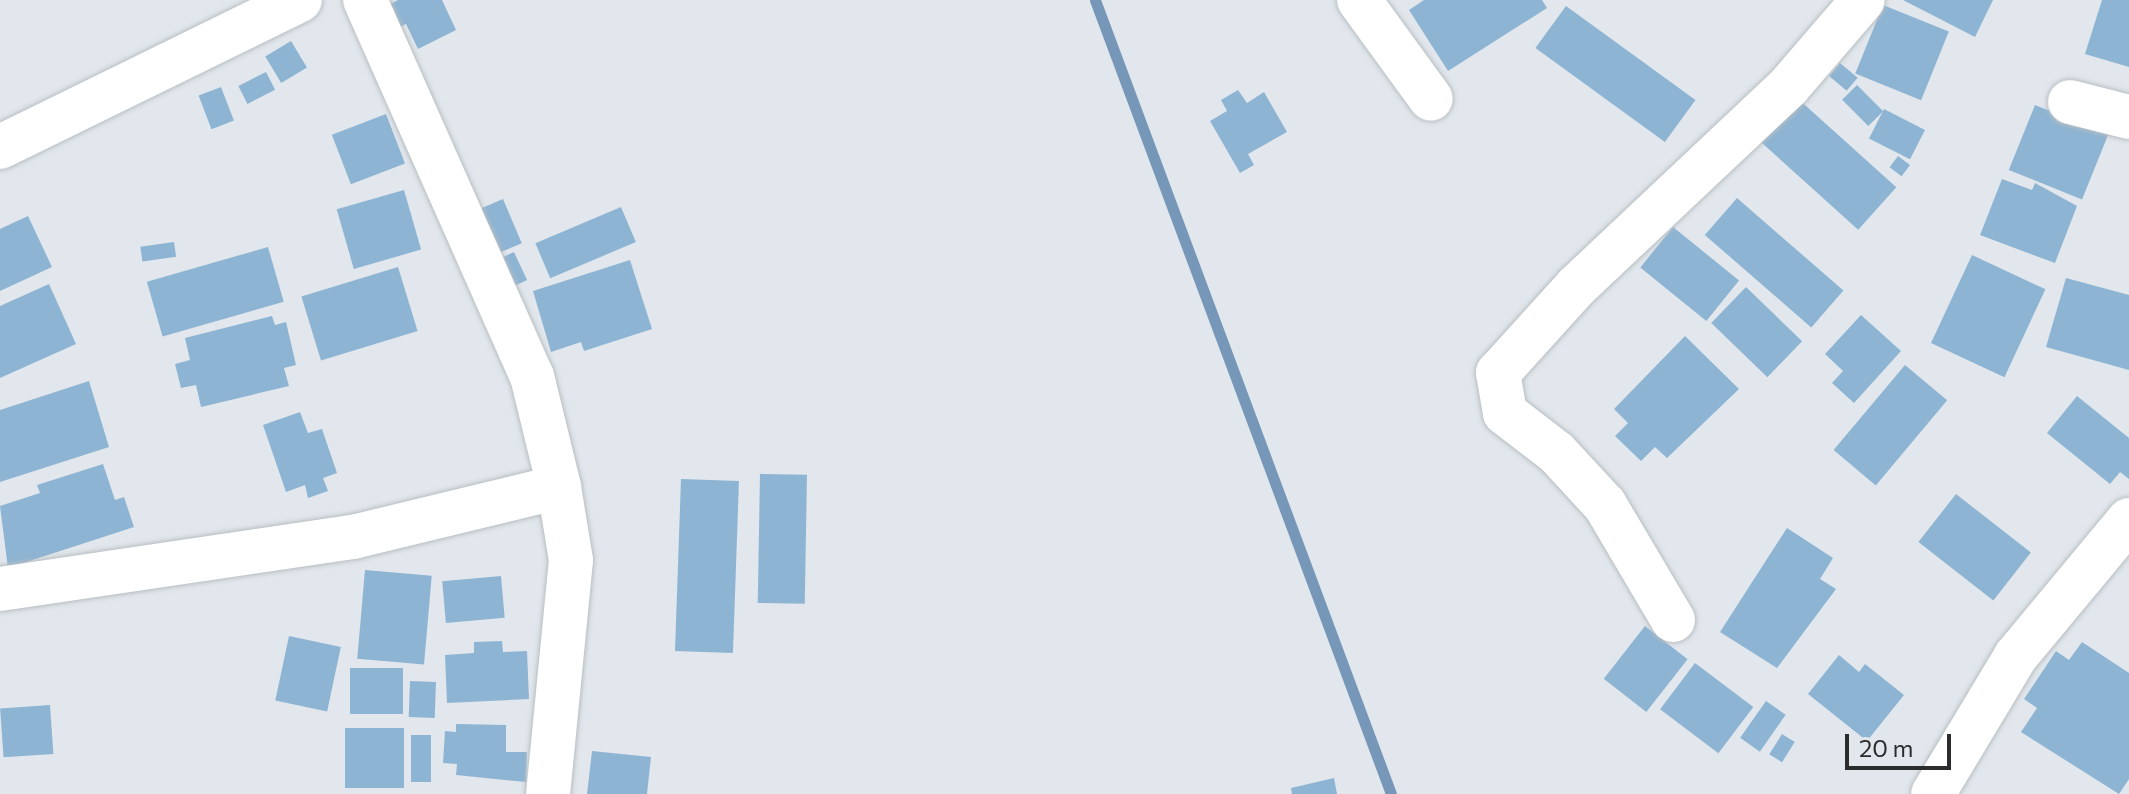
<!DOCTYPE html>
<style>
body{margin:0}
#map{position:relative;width:2129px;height:794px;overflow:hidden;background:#e1e7ec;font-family:Commissioner,sans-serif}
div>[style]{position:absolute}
.stream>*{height:11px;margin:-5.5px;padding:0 5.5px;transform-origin:5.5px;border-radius:5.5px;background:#7697b7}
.building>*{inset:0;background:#8eb4d3;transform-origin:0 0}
.roads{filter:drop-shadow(0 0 2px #b8bec2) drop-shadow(0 0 2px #b8bec2)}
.minor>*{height:44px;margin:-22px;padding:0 22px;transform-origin:22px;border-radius:22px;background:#fff}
span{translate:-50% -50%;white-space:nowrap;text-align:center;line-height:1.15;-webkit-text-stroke:8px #e1e7ec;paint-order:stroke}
.scale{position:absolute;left:1845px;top:734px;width:106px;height:36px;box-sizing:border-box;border:4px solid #2a2c2e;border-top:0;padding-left:10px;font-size:24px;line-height:28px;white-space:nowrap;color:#2a2c2e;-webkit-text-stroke:6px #e1e7ec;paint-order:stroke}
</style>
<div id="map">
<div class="stream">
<div style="left:1095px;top:0;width:847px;rotate:69.55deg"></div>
</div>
<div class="building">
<div style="clip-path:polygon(398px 0,442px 0,456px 30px,418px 49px,406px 24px,394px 30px,383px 8px)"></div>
<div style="clip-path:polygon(1424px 0,1542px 0,1547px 8px,1448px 71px,1409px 10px)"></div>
<div style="clip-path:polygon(1903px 0,1993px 0,1975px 37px)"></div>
<div style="clip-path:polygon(2102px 0,2129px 0,2129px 67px,2085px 54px)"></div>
<div style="left:1883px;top:5px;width:71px;height:74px;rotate:22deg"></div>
<div style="left:1566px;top:6px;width:160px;height:52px;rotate:36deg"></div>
<div style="left:291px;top:41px;width:31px;height:30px;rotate:59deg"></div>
<div style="left:1840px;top:63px;width:23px;height:17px;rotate:40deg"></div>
<div style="left:266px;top:72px;width:20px;height:31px;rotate:63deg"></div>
<div style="left:1857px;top:85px;width:37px;height:21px;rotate:45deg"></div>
<div style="left:221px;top:87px;width:36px;height:24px;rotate:69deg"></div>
<div style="clip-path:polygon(1238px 90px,1247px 103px,1264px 92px,1287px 132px,1248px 154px,1254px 165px,1240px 173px,1210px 121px,1227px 111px,1221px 100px)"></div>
<div style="left:1796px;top:97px;width:135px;height:57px;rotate:42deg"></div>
<div style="left:2035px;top:105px;width:79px;height:70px;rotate:22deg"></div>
<div style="left:1884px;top:109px;width:46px;height:33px;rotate:27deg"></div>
<div style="left:386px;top:114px;width:53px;height:58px;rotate:69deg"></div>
<div style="left:1898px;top:156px;width:15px;height:14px;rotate:37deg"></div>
<div style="clip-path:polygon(2002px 179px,2032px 190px,2035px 183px,2077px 206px,2055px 263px,1980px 235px)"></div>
<div style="left:404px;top:190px;width:62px;height:70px;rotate:74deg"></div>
<div style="left:1737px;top:198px;width:141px;height:49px;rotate:41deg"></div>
<div style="left:503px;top:199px;width:48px;height:28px;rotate:67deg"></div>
<div style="left:621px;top:207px;width:38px;height:93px;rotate:67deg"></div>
<div style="clip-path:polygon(28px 216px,52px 267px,0 291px,0 229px)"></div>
<div style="left:1673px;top:227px;width:85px;height:52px;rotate:39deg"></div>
<div style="left:174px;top:242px;width:15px;height:34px;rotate:82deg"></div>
<div style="left:268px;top:247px;width:57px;height:126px;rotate:74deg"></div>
<div style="left:514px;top:252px;width:31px;height:16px;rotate:65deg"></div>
<div style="left:1972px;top:255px;width:81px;height:97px;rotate:25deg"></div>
<div style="clip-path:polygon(630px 260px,652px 329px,584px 351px,581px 342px,551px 352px,533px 291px)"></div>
<div style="left:398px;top:267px;width:67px;height:101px;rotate:73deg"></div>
<div style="clip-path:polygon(2066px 278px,2129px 295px,2129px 370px,2046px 347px)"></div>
<div style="clip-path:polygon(49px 284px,76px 344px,0 378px,0 306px)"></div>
<div style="left:1746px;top:287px;width:78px;height:50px;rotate:44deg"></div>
<div style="clip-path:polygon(1861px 315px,1901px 351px,1854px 403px,1832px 383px,1843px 371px,1825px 354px)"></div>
<div style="clip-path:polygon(272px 316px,275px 325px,286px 322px,296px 365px,284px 368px,289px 386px,201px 407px,196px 385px,181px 388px,175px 364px,190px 360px,185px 338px)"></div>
<div style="clip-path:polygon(1685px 336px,1739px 389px,1667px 458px,1655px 447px,1641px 461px,1615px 436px,1628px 423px,1614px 409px)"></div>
<div style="left:1905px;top:365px;width:55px;height:111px;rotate:40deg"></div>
<div style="clip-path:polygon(89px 381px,109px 447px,0 482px,0 410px)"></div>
<div style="clip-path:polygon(2077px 396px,2129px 438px,2129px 479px,2120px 472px,2110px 484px,2047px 433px)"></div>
<div style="clip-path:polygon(300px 412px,308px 433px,322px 429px,337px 473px,323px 478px,328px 491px,308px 498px,305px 485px,286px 492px,263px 425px)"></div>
<div style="clip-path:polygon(103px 464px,115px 500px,124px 497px,134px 527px,8px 568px,0 506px,40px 493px,37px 485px)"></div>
<div style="left:760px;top:474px;width:47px;height:129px;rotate:1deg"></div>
<div style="left:681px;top:479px;width:58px;height:172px;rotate:2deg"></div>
<div style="left:1956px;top:494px;width:95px;height:61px;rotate:38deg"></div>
<div style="clip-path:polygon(1787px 528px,1833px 558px,1820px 579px,1836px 589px,1777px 668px,1720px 632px)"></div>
<div style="left:365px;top:570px;width:67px;height:89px;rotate:5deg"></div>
<div style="left:501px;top:576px;width:42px;height:59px;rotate:85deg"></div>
<div style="left:1645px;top:626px;width:54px;height:67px;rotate:38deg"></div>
<div style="left:289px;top:636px;width:53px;height:66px;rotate:12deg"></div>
<div style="clip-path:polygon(502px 641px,503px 652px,527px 651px,529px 699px,447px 703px,445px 655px,474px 653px,474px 642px)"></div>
<div style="clip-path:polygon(2082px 642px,2129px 673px,2129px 779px,2119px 794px,2021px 732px,2037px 708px,2024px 699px,2056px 651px,2069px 660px)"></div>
<div style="clip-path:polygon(1839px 655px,1859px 672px,1865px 664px,1904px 695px,1867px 741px,1808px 694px)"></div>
<div style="left:1695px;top:663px;width:73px;height:58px;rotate:37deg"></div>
<div style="left:350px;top:668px;width:53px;height:46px"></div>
<div style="left:410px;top:681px;width:26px;height:36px;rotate:2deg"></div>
<div style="left:1766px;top:701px;width:24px;height:45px;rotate:35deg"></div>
<div style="left:50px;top:705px;width:49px;height:50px;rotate:86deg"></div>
<div style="clip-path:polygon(456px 724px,506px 725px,506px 752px,527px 752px,526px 782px,456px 775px,457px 764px,443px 763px,445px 731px,456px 732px)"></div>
<div style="left:345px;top:728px;width:59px;height:60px"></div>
<div style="left:1782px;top:734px;width:15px;height:24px;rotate:32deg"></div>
<div style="left:431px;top:735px;width:47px;height:20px;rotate:90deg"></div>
<div style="clip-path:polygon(592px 751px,651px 757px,647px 794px,587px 794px)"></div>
<div style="clip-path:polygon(1334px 778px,1337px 794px,1292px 794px,1291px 788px)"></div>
</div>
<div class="roads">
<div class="minor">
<div style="left:365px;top:0;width:411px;rotate:66.1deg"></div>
<div style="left:532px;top:376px;width:114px;rotate:76.3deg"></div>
<div style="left:559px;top:487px;width:74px;rotate:80.7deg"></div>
<div style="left:571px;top:560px;width:235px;rotate:95.6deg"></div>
<div style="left:1359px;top:0;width:122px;rotate:54deg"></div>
<div style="left:2070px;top:102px;width:61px;rotate:14.3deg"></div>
<div style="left:0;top:147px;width:334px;rotate:-26.1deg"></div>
<div style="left:0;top:589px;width:357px;rotate:-8.4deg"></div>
<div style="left:353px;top:537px;width:212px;rotate:-13.6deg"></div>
<div style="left:1673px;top:620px;width:134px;rotate:-120.6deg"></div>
<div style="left:1605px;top:505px;width:71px;rotate:-132.7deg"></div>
<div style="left:1557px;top:453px;width:66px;rotate:-142.4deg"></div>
<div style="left:1505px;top:413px;width:41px;rotate:-99.9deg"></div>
<div style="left:1498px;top:373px;width:118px;rotate:-47.8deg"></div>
<div style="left:1577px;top:286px;width:291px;rotate:-43.3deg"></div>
<div style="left:1789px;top:86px;width:113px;rotate:-49.3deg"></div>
<div style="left:1933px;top:794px;width:161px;rotate:-59deg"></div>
<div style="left:2016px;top:656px;width:177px;rotate:-50.3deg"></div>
</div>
</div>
<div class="scale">20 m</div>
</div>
